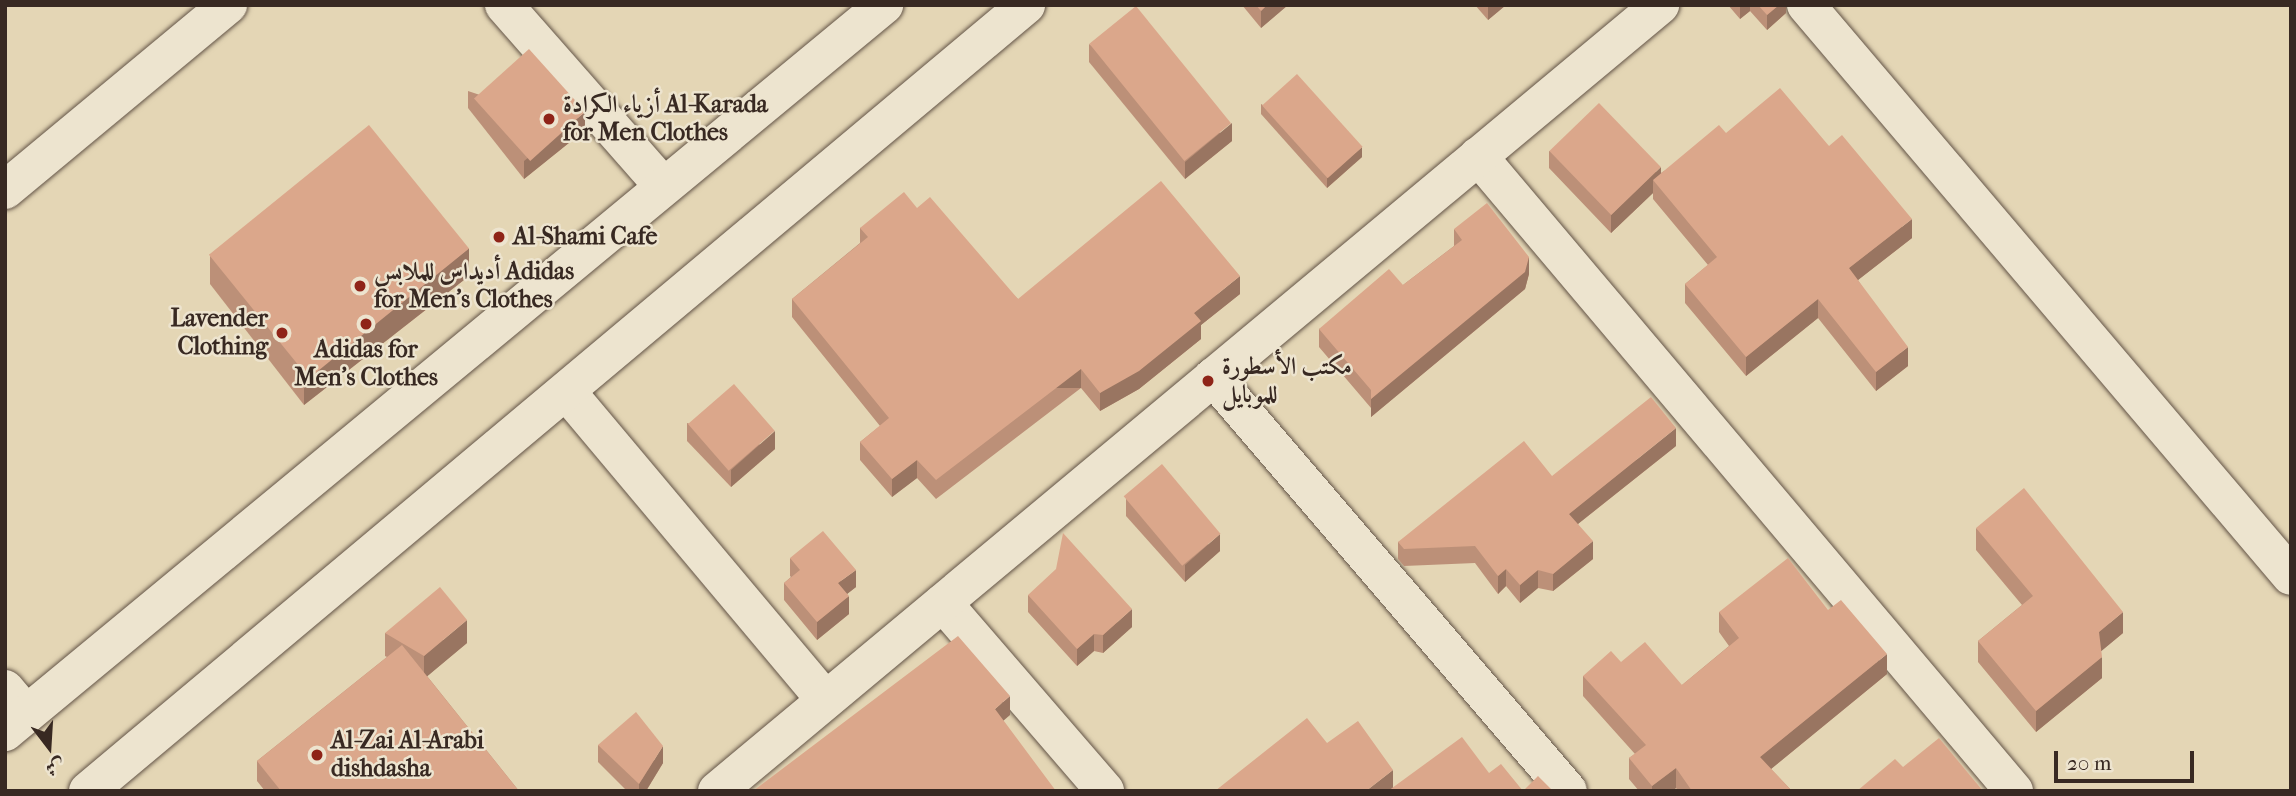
<!DOCTYPE html>
<meta charset="utf-8">
<style>
body{margin:0}
#map{position:relative;width:2296px;height:796px;overflow:hidden;background:#e4d6b5;font-family:"IM FELL French Canon",Amiri,serif}
div>[style]{position:absolute}
.roads{filter:drop-shadow(0 0 2px #635447) drop-shadow(0 0 2px #635447)}
.street>*{height:38px;margin:-19px;padding:0 19px;transform-origin:19px;border-radius:19px;background:#ede4cf}
.secondary>*{height:38px;margin:-19px;padding:0 19px;transform-origin:19px;border-radius:19px;background:#ede4cf}
.wall>*{inset:0;background:#bc9078}
.shaded-wall>*{inset:0;background:#997561;transform-origin:0 0}
.building>*{inset:0;background:#dba78b;transform-origin:0 0}
.dots>*{width:19px;height:19px;translate:-50% -50%;box-sizing:border-box;border:4px solid #ede4cf;border-radius:50%}
span{translate:-50% -50%;white-space:nowrap;text-align:center;line-height:1.15;-webkit-text-stroke:5px #ede4cf;paint-order:stroke}
.poi-label{font-size:24px;color:#382922;font-weight:700}
.left{translate:0 -50%;text-align:left}
.right{translate:-100% -50%;text-align:right}
.frame{position:absolute;inset:0;border:7px solid #382922;pointer-events:none}
.north{position:absolute;left:14px;top:712px;width:70px;height:70px;-webkit-text-stroke:5px #ede4cf;paint-order:stroke;rotate:163deg;font-size:19px;font-weight:700;line-height:28px;text-align:center;color:#382922}
.north::after{content:'';display:block;margin:auto;width:24px;height:32px;background:#382922;clip-path:polygon(50% 0,100% 100%,50% 72%,0 100%)}
.scale{position:absolute;left:2054px;top:751px;width:140px;height:32px;box-sizing:border-box;border:4px solid #382922;border-top:0;padding-left:9px;font-size:21px;line-height:24px;white-space:nowrap;color:#382922;-webkit-text-stroke:5px #ede4cf;paint-order:stroke}
</style>
<div id="map">
<div class="roads">
<div class="street">
<div style="left:504px;top:5px;width:238px;rotate:48.7deg"></div>
<div style="left:1806px;top:5px;width:749px;rotate:49.66deg"></div>
<div style="left:1478px;top:156px;width:831px;rotate:49.83deg"></div>
<div style="left:5px;top:190px;width:290px;rotate:-39.7deg"></div>
<div style="left:1213px;top:377px;width:545px;rotate:49.39deg"></div>
<div style="left:567px;top:392px;width:402px;rotate:50deg"></div>
<div style="left:943px;top:603px;width:248px;rotate:49.2deg"></div>
<div style="left:5px;top:689px;width:33px;rotate:50deg"></div>
<div style="left:717px;top:791px;width:1228px;rotate:-39.81deg"></div>
</div>
<div class="secondary">
<div style="left:5px;top:732px;width:1141px;rotate:-39.59deg"></div>
<div style="left:88px;top:791px;width:1224px;rotate:-39.96deg"></div>
</div>
</div>
<div class="wall">
<div style="clip-path:polygon(1242px 5px,1288px 5px,1261px 28px)"></div>
<div style="clip-path:polygon(1475px 5px,1506px 5px,1488px 20px)"></div>
<div style="clip-path:polygon(1728px 5px,1786px 5px,1786px 13px,1767px 30px,1750px 11px,1740px 19px)"></div>
<div style="clip-path:polygon(1089px 44px,1232px 141px,1185px 179px,1089px 62px)"></div>
<div style="clip-path:polygon(468px 91px,585px 130px,524px 179px,468px 108px)"></div>
<div style="clip-path:polygon(1261px 104px,1362px 157px,1327px 188px,1261px 114px)"></div>
<div style="clip-path:polygon(1726px 133px,1829px 146px,1912px 238px,1858px 280px,1908px 366px,1876px 391px,1818px 318px,1746px 376px,1685px 303px,1685px 284px,1708px 265px,1653px 199px,1653px 193px,1611px 233px,1549px 168px,1549px 151px,1661px 173px)"></div>
<div style="clip-path:polygon(917px 208px,1018px 299px,1240px 294px,1201px 325px,1201px 339px,1139px 389px,1100px 411px,1081px 388px,936px 499px,917px 478px,892px 497px,860px 460px,860px 442px,880px 426px,792px 317px,792px 299px,860px 243px,860px 228px)"></div>
<div style="clip-path:polygon(1454px 229px,1529px 274px,1525px 289px,1371px 417px,1371px 408px,1319px 347px,1319px 329px,1403px 285px,1454px 246px)"></div>
<div style="clip-path:polygon(210px 256px,469px 276px,304px 405px,210px 284px)"></div>
<div style="clip-path:polygon(687px 423px,775px 449px,731px 487px,687px 441px)"></div>
<div style="clip-path:polygon(1676px 446px,1578px 524px,1593px 559px,1553px 591px,1538px 588px,1520px 603px,1506px 586px,1498px 594px,1475px 563px,1404px 566px,1398px 559px,1398px 542px)"></div>
<div style="clip-path:polygon(1126px 498px,1220px 551px,1185px 582px,1126px 516px)"></div>
<div style="clip-path:polygon(1976px 528px,2123px 633px,2101px 651px,2102px 678px,2036px 732px,1978px 662px,1978px 641px,2022px 605px,1976px 550px)"></div>
<div style="clip-path:polygon(790px 558px,856px 587px,847px 594px,849px 614px,817px 640px,784px 600px,784px 583px,791px 577px,790px 576px)"></div>
<div style="clip-path:polygon(1028px 595px,1132px 627px,1103px 653px,1094px 651px,1077px 666px,1028px 612px)"></div>
<div style="clip-path:polygon(1828px 610px,1887px 674px,1771px 769px,1792px 791px,1678px 791px,1676px 788px,1672px 791px,1639px 791px,1629px 779px,1629px 758px,1635px 754px,1583px 696px,1583px 676px,1682px 685px,1729px 646px,1719px 632px,1719px 612px)"></div>
<div style="clip-path:polygon(385px 633px,467px 643px,427px 676px,519px 791px,265px 791px,257px 781px,257px 761px,387px 657px,385px 656px)"></div>
<div style="clip-path:polygon(598px 745px,663px 763px,646px 791px,627px 791px,598px 762px)"></div>
</div>
<div class="shaded-wall">
<div style="clip-path:polygon(1267px 5px,1288px 5px,1261px 28px,1261px 11px)"></div>
<div style="clip-path:polygon(1488px 5px,1506px 5px,1488px 20px)"></div>
<div style="clip-path:polygon(1740px 5px,1750px 5px,1750px 11px,1740px 19px)"></div>
<div style="clip-path:polygon(1779px 5px,1786px 5px,1786px 13px,1767px 30px,1767px 15px)"></div>
<div style="clip-path:polygon(585px 112px,585px 130px,524px 179px,524px 161px)"></div>
<div style="clip-path:polygon(1232px 123px,1232px 141px,1185px 179px,1185px 162px)"></div>
<div style="clip-path:polygon(1362px 147px,1362px 157px,1327px 188px,1327px 178px)"></div>
<div style="clip-path:polygon(1661px 167px,1661px 184px,1653px 180px,1653px 193px,1611px 233px,1611px 215px)"></div>
<div style="clip-path:polygon(1912px 219px,1912px 238px,1849px 287px,1849px 268px)"></div>
<div style="clip-path:polygon(469px 248px,469px 276px,304px 405px,304px 377px)"></div>
<div style="clip-path:polygon(1529px 257px,1529px 274px,1525px 289px,1371px 417px,1371px 399px)"></div>
<div style="clip-path:polygon(1240px 276px,1240px 294px,1201px 325px,1201px 339px,1139px 389px,1100px 411px,1100px 393px,1194px 313px)"></div>
<div style="clip-path:polygon(1818px 299px,1818px 318px,1746px 376px,1746px 357px)"></div>
<div style="clip-path:polygon(1908px 347px,1908px 366px,1876px 391px,1876px 372px)"></div>
<div style="left:1081px;top:369px;width:19px;height:183px;rotate:90deg"></div>
<div style="clip-path:polygon(1676px 428px,1676px 446px,1569px 531px,1569px 514px)"></div>
<div style="clip-path:polygon(775px 431px,775px 449px,731px 487px,731px 470px)"></div>
<div style="clip-path:polygon(917px 460px,917px 478px,892px 497px,892px 479px)"></div>
<div style="clip-path:polygon(1220px 534px,1220px 551px,1185px 582px,1185px 565px)"></div>
<div style="clip-path:polygon(1593px 541px,1593px 559px,1553px 591px,1553px 574px)"></div>
<div style="clip-path:polygon(1506px 569px,1506px 586px,1498px 594px,1498px 576px)"></div>
<div style="clip-path:polygon(856px 570px,856px 587px,838px 601px,838px 583px)"></div>
<div style="clip-path:polygon(1538px 570px,1538px 588px,1520px 603px,1520px 585px)"></div>
<div style="clip-path:polygon(849px 596px,849px 614px,817px 640px,817px 622px)"></div>
<div style="clip-path:polygon(1132px 609px,1132px 627px,1103px 653px,1103px 635px)"></div>
<div style="clip-path:polygon(2123px 612px,2123px 633px,2099px 653px,2099px 632px)"></div>
<div style="clip-path:polygon(467px 620px,467px 643px,424px 679px,424px 656px)"></div>
<div style="clip-path:polygon(1094px 634px,1094px 651px,1077px 666px,1077px 649px)"></div>
<div style="clip-path:polygon(1887px 654px,1887px 674px,1760px 778px,1760px 757px)"></div>
<div style="clip-path:polygon(2102px 657px,2102px 678px,2036px 732px,2036px 711px)"></div>
<div style="clip-path:polygon(1010px 696px,1010px 715px,995px 728px,995px 709px)"></div>
<div style="clip-path:polygon(663px 746px,663px 763px,646px 791px,639px 791px,639px 784px)"></div>
<div style="clip-path:polygon(1676px 768px,1676px 788px,1672px 791px,1652px 791px,1652px 786px)"></div>
<div style="clip-path:polygon(1393px 770px,1393px 791px,1366px 791px)"></div>
</div>
<div class="building">
<div style="clip-path:polygon(1256px 5px,1267px 5px,1261px 11px)"></div>
<div style="clip-path:polygon(1758px 5px,1779px 5px,1767px 15px)"></div>
<div style="left:1136px;top:6px;width:151px;height:60px;rotate:51deg"></div>
<div style="left:529px;top:49px;width:84px;height:74px;rotate:48deg"></div>
<div style="left:1297px;top:74px;width:98px;height:47px;rotate:48deg"></div>
<div style="clip-path:polygon(1780px 88px,1829px 146px,1842px 135px,1912px 219px,1849px 268px,1908px 347px,1876px 372px,1818px 299px,1746px 357px,1685px 284px,1717px 257px,1653px 180px,1719px 125px,1726px 133px)"></div>
<div style="left:1599px;top:103px;width:89px;height:69px;rotate:46deg"></div>
<div style="left:369px;top:125px;width:159px;height:206px;rotate:51deg"></div>
<div style="clip-path:polygon(1161px 181px,1240px 276px,1194px 313px,1201px 321px,1139px 371px,1100px 393px,1081px 369px,936px 480px,917px 460px,892px 479px,860px 442px,889px 418px,792px 299px,868px 237px,860px 228px,904px 192px,917px 208px,930px 197px,1018px 299px)"></div>
<div style="clip-path:polygon(1487px 203px,1529px 257px,1525px 272px,1371px 399px,1371px 390px,1319px 329px,1389px 269px,1403px 285px,1462px 240px,1454px 229px)"></div>
<div style="left:734px;top:384px;width:62px;height:61px;rotate:49deg"></div>
<div style="clip-path:polygon(1651px 397px,1676px 428px,1569px 514px,1593px 541px,1553px 574px,1538px 570px,1520px 585px,1506px 569px,1498px 576px,1475px 546px,1404px 549px,1398px 542px,1524px 441px,1552px 476px)"></div>
<div style="left:1162px;top:464px;width:91px;height:50px;rotate:50deg"></div>
<div style="clip-path:polygon(2024px 488px,2123px 612px,2099px 632px,2102px 657px,2036px 711px,1978px 641px,2033px 596px,1976px 528px)"></div>
<div style="clip-path:polygon(823px 531px,856px 570px,838px 583px,849px 596px,817px 622px,784px 583px,800px 570px,790px 558px)"></div>
<div style="clip-path:polygon(1063px 533px,1132px 609px,1103px 635px,1094px 634px,1077px 649px,1028px 595px,1056px 569px)"></div>
<div style="clip-path:polygon(1788px 558px,1828px 610px,1841px 600px,1887px 654px,1760px 757px,1792px 791px,1692px 791px,1676px 768px,1652px 786px,1629px 758px,1646px 745px,1583px 676px,1611px 651px,1621px 662px,1645px 642px,1682px 685px,1739px 638px,1719px 612px)"></div>
<div style="clip-path:polygon(440px 587px,467px 620px,424px 656px,385px 633px)"></div>
<div style="clip-path:polygon(958px 636px,1010px 696px,995px 709px,1056px 791px,753px 791px)"></div>
<div style="clip-path:polygon(402px 645px,519px 791px,281px 791px,257px 761px)"></div>
<div style="clip-path:polygon(636px 712px,663px 746px,639px 784px,598px 745px)"></div>
<div style="clip-path:polygon(1307px 718px,1327px 743px,1358px 721px,1393px 770px,1366px 791px,1215px 791px)"></div>
<div style="clip-path:polygon(1462px 737px,1489px 773px,1501px 764px,1523px 791px,1538px 776px,1553px 791px,1388px 791px)"></div>
<div style="clip-path:polygon(1939px 738px,1983px 791px,1857px 791px,1895px 759px,1903px 767px)"></div>
</div>
<div class="dots">
<div style="left:549px;top:119px;background:#8f2418"></div>
<div style="left:499px;top:237px;background:#8f2418"></div>
<div style="left:360px;top:286px;background:#8f2418"></div>
<div style="left:366px;top:324px;background:#8f2418"></div>
<div style="left:282px;top:333px;background:#8f2418"></div>
<div style="left:1208px;top:381px;background:#8f2418"></div>
<div style="left:317px;top:755px;background:#8f2418"></div>
</div>
<div class="poi-label">
<span class="left" style="left:563px;top:119px">أزياء الكرادة Al-Karada<br>for Men Clothes</span>
<span class="left" style="left:513px;top:237px">Al-Shami Cafe</span>
<span class="left" style="left:374px;top:286px">أديداس للملابس Adidas<br>for Men's Clothes</span>
<span class="right" style="left:268px;top:333px">Lavender<br>Clothing</span>
<span style="left:366px;top:364px">Adidas for<br>Men's Clothes</span>
<span class="left" style="left:1222px;top:381px">مكتب الأسطورة<br>للموبايل</span>
<span class="left" style="left:331px;top:755px">Al-Zai Al-Arabi<br>dishdasha</span>
</div>
<div class="frame"></div>
<div class="north">ش</div>
<div class="scale">20 m</div>
</div>
